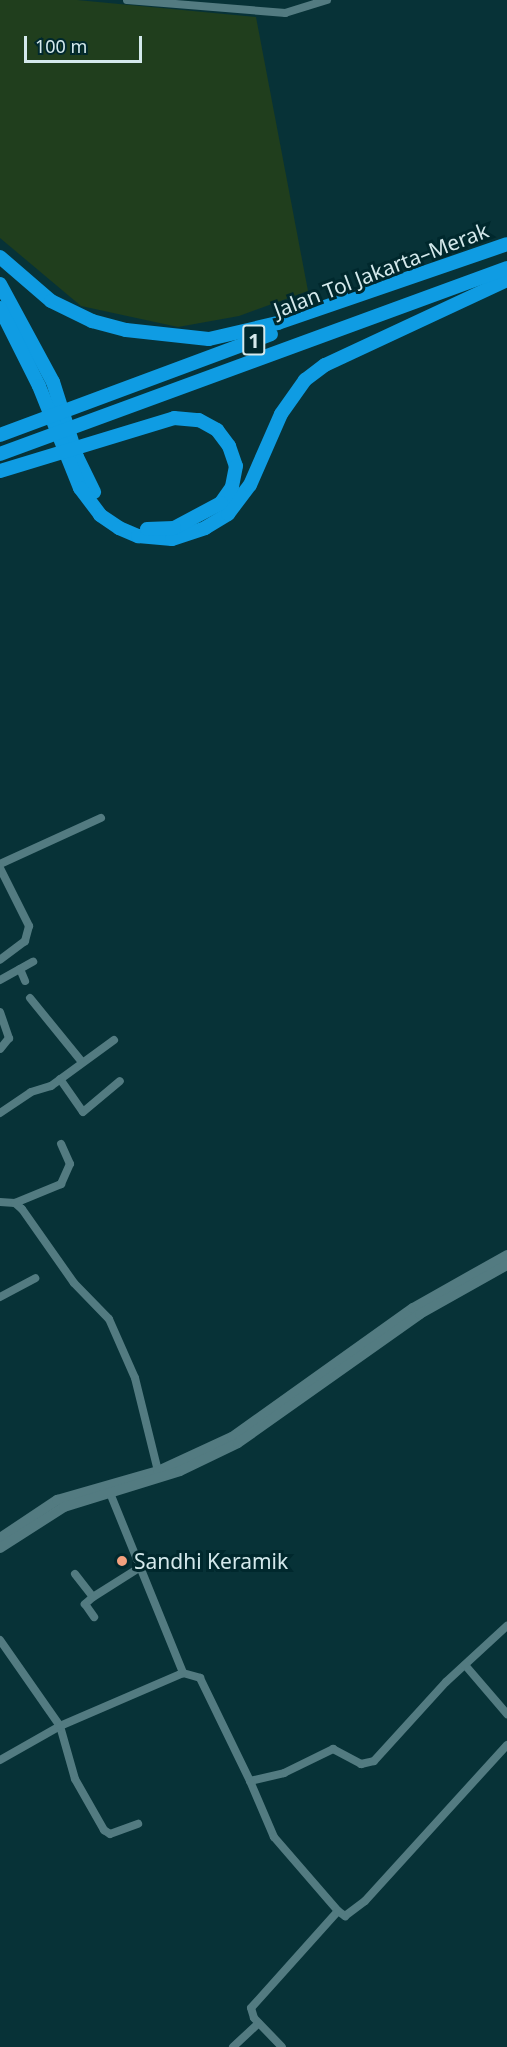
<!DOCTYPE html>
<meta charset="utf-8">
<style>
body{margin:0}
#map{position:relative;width:507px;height:2047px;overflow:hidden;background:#073237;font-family:"Noto Sans",sans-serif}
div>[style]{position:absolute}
.green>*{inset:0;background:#203e1d}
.street>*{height:8px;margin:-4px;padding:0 4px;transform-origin:4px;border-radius:4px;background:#537b81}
.secondary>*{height:10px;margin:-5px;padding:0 5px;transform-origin:5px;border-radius:5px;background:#537b81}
.highway>*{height:14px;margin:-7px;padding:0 7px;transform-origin:7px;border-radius:7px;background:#0f9ce3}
.dots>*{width:16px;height:16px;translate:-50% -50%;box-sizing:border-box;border:3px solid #00282d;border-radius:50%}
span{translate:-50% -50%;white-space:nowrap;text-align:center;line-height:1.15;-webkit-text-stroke:6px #00282d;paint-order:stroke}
.shield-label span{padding:2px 4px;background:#00282d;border:2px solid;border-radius:4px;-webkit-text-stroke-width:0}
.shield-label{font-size:20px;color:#d4e9ec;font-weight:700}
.street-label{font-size:21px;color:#d4e9ec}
.poi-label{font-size:21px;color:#d4e9ec}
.left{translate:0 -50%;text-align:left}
.scale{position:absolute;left:24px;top:36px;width:118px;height:27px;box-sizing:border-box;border:3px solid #d4e9ec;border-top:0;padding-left:8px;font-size:18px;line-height:21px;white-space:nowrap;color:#d4e9ec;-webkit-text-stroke:4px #00282d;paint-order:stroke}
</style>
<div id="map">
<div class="green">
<div style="clip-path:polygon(0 0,77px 0,256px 17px,308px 291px,239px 316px,178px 327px,81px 306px,0 238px)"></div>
</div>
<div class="street">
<div style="left:127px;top:0;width:159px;rotate:4.7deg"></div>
<div style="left:285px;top:13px;width:44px;rotate:-17.2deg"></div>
<div style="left:0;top:864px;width:111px;rotate:-24.5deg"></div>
<div style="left:0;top:868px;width:65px;rotate:63.4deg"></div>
<div style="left:29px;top:926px;width:16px;rotate:105deg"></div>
<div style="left:25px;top:941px;width:31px;rotate:143deg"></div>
<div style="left:20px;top:969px;width:13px;rotate:67deg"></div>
<div style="left:0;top:980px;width:38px;rotate:-29deg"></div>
<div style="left:30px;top:998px;width:82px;rotate:50.9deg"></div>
<div style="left:0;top:1012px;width:28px;rotate:71deg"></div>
<div style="left:9px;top:1038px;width:14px;rotate:129deg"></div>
<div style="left:60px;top:1079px;width:40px;rotate:55.1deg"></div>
<div style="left:83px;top:1112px;width:48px;rotate:-40deg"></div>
<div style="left:0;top:1113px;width:37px;rotate:-34deg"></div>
<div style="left:31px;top:1092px;width:21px;rotate:-17deg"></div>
<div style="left:51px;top:1086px;width:78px;rotate:-36.1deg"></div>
<div style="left:0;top:1202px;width:15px;rotate:4deg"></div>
<div style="left:15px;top:1203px;width:9px;rotate:41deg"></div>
<div style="left:22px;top:1209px;width:90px;rotate:54.9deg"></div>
<div style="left:74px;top:1283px;width:50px;rotate:45.8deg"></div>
<div style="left:109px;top:1319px;width:64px;rotate:66.2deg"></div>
<div style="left:135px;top:1378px;width:96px;rotate:76.1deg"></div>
<div style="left:15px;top:1203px;width:50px;rotate:-22.4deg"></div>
<div style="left:61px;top:1184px;width:22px;rotate:-66deg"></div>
<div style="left:70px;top:1164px;width:22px;rotate:-114deg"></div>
<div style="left:0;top:1297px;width:40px;rotate:-28deg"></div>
<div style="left:108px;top:1488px;width:200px;rotate:67.9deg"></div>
<div style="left:183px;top:1673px;width:18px;rotate:16deg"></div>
<div style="left:200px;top:1678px;width:114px;rotate:64.1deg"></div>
<div style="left:250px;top:1781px;width:35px;rotate:-13deg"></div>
<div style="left:284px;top:1773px;width:55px;rotate:-26.1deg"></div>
<div style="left:333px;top:1749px;width:32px;rotate:28deg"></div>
<div style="left:361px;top:1764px;width:13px;rotate:-13deg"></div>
<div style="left:374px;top:1761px;width:107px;rotate:-47.7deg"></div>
<div style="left:446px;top:1682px;width:83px;rotate:-42.6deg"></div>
<div style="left:75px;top:1574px;width:29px;rotate:52deg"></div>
<div style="left:93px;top:1597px;width:11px;rotate:139deg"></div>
<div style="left:85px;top:1604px;width:16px;rotate:55deg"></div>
<div style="left:93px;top:1597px;width:54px;rotate:-32.2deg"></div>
<div style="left:0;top:1640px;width:105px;rotate:55.1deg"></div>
<div style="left:60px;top:1726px;width:55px;rotate:74.2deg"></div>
<div style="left:75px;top:1779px;width:59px;rotate:60.4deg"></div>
<div style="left:104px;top:1830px;width:7px;rotate:34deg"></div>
<div style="left:110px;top:1834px;width:30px;rotate:-20deg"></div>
<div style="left:465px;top:1665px;width:65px;rotate:49.4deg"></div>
<div style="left:0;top:1760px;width:69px;rotate:-29.5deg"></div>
<div style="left:60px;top:1726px;width:134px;rotate:-23.3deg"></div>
<div style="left:250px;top:1781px;width:61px;rotate:66.8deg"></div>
<div style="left:274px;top:1837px;width:98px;rotate:49.1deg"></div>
<div style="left:338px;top:1911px;width:130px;rotate:131.9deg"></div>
<div style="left:251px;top:2008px;width:10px;rotate:73deg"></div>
<div style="left:254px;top:2018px;width:40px;rotate:46deg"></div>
<div style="left:338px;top:1911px;width:9px;rotate:36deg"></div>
<div style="left:345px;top:1916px;width:25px;rotate:-37deg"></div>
<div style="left:365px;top:1901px;width:211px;rotate:-47.7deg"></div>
<div style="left:233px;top:2047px;width:35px;rotate:-43deg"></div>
</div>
<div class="secondary">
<div style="left:0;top:1538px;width:69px;rotate:-33.7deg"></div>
<div style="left:57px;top:1500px;width:105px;rotate:-16deg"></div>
<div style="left:158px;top:1471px;width:81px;rotate:-24.7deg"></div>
<div style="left:232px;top:1437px;width:222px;rotate:-35.5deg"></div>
<div style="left:413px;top:1308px;width:108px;rotate:-29.4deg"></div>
<div style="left:0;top:1548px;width:76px;rotate:-32.6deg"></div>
<div style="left:64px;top:1507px;width:121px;rotate:-17.2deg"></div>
<div style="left:180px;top:1471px;width:64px;rotate:-25.8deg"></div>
<div style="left:238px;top:1443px;width:223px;rotate:-35.3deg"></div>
<div style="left:420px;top:1314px;width:100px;rotate:-29.4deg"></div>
</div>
<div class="highway">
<div style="left:0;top:257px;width:67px;rotate:40.8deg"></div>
<div style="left:51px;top:301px;width:46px;rotate:26deg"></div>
<div style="left:92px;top:321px;width:35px;rotate:15deg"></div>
<div style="left:126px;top:330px;width:83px;rotate:6.2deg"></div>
<div style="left:209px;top:339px;width:71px;rotate:-13.1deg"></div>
<div style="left:278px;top:323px;width:242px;rotate:-19deg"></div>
<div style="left:0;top:284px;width:111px;rotate:61.6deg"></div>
<div style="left:53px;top:382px;width:79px;rotate:72.3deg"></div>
<div style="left:77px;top:457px;width:39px;rotate:64deg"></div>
<div style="left:0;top:308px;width:87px;rotate:63.4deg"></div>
<div style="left:39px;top:386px;width:110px;rotate:68.1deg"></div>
<div style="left:80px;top:488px;width:34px;rotate:53deg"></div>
<div style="left:100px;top:515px;width:23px;rotate:34deg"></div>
<div style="left:119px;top:528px;width:21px;rotate:23deg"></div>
<div style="left:138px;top:536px;width:34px;rotate:5deg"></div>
<div style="left:172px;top:539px;width:35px;rotate:-18deg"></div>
<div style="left:205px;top:528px;width:27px;rotate:-31deg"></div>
<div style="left:228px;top:514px;width:36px;rotate:-53deg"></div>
<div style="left:250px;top:485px;width:77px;rotate:-66.4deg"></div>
<div style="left:281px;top:414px;width:42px;rotate:-54.8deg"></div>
<div style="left:305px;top:380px;width:25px;rotate:-37deg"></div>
<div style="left:325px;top:365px;width:201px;rotate:-25deg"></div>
<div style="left:0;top:435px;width:289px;rotate:-20.4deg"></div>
<div style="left:0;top:454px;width:540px;rotate:-20.15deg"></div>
<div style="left:0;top:471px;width:182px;rotate:-16.9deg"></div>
<div style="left:174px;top:418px;width:25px;rotate:5deg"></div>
<div style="left:199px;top:420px;width:21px;rotate:29deg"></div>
<div style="left:217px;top:430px;width:20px;rotate:53deg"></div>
<div style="left:229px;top:446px;width:21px;rotate:71deg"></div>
<div style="left:236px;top:466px;width:21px;rotate:101deg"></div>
<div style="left:232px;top:487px;width:19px;rotate:125deg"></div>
<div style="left:221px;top:503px;width:53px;rotate:152deg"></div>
<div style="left:174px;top:528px;width:27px;rotate:178deg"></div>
</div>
<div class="dots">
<div style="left:122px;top:1561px;background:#f2a07e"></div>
</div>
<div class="shield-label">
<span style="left:254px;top:340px">1</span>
</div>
<div class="street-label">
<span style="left:381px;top:270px;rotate:-21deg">Jalan Tol Jakarta–Merak</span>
</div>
<div class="poi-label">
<span class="left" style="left:134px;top:1561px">Sandhi Keramik</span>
</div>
<div class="scale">100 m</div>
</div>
